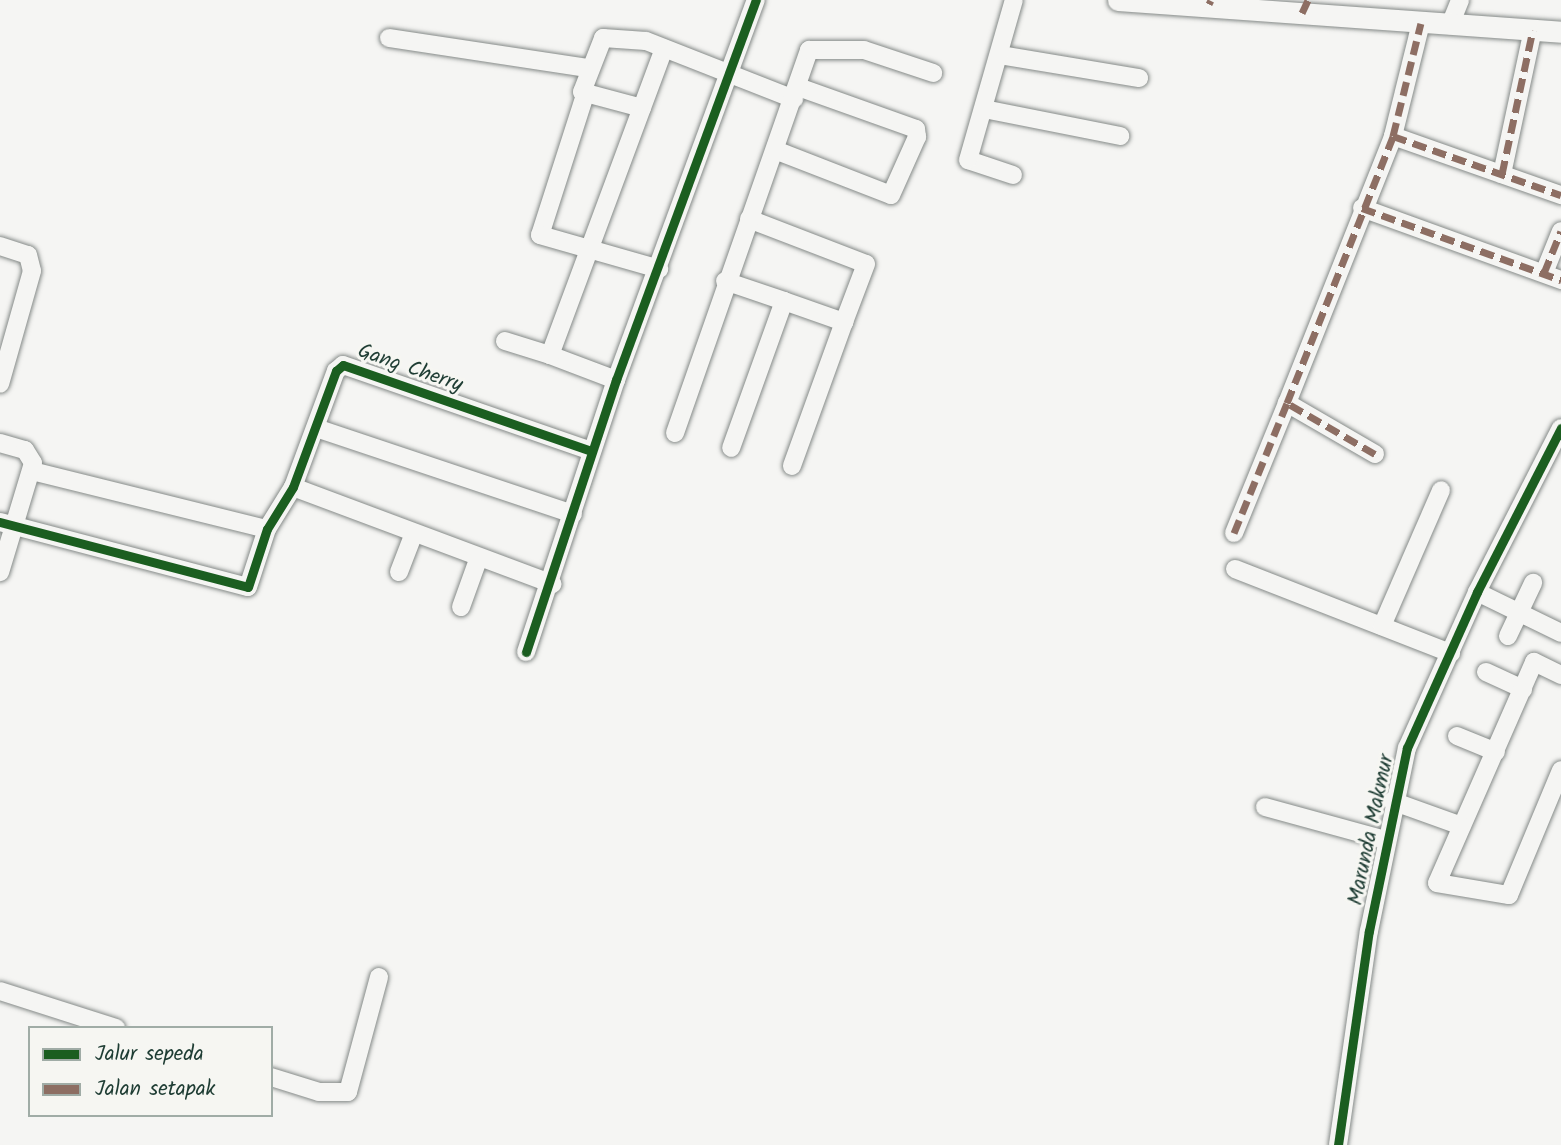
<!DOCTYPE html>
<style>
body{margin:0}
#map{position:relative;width:1561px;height:1145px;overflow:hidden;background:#f5f5f3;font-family:Kalam,sans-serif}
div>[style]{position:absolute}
.roads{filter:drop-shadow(0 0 2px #858a88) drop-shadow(0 0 2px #858a88)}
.minor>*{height:18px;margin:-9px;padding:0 9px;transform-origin:9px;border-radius:9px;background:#f5f5f3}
.major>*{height:21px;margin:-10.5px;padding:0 10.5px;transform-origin:10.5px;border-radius:10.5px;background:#f5f5f3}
.quiet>*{height:7px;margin-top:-3.5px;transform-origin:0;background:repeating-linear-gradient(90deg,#8d6e63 0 14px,transparent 0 21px)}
.cycleway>*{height:9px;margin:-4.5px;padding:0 4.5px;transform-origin:4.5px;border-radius:4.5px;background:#1b5e20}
span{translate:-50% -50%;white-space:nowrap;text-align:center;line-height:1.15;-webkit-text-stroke:6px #f6f6f2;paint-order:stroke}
.street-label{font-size:21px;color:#1f3d34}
.legend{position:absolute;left:28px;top:1026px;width:245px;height:91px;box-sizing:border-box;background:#f6f6f2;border:2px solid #a0aca6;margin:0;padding:9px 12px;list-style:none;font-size:21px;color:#1f3d34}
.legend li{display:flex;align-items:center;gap:14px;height:35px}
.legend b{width:35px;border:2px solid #a0aca6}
</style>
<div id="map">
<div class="roads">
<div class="minor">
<div style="left:1450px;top:25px;width:27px;rotate:-68deg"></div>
<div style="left:389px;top:38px;width:200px;rotate:8.6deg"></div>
<div style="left:1000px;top:55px;width:141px;rotate:9.4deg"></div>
<div style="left:585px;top:95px;width:147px;rotate:107.8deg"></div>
<div style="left:540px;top:235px;width:124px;rotate:15.9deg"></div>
<div style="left:642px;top:108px;width:62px;rotate:-165.1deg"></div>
<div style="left:582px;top:92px;width:58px;rotate:-68.7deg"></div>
<div style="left:603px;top:38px;width:43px;rotate:4deg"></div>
<div style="left:646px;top:41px;width:159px;rotate:21.4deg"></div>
<div style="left:984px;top:109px;width:139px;rotate:11.2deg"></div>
<div style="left:1393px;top:136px;width:178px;rotate:19.4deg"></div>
<div style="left:775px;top:150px;width:124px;rotate:21.2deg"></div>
<div style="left:891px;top:195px;width:64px;rotate:-65.9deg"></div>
<div style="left:917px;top:137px;width:8px;rotate:-97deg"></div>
<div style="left:916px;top:129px;width:125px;rotate:-160.4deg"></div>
<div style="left:1502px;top:174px;width:147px;rotate:-77.9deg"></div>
<div style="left:1013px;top:175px;width:47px;rotate:-161.6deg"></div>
<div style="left:968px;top:160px;width:166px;rotate:-74deg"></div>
<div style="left:1362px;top:208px;width:212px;rotate:19.9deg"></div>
<div style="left:749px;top:219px;width:125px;rotate:21deg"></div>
<div style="left:866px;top:264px;width:62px;rotate:110.8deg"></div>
<div style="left:0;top:246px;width:29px;rotate:18deg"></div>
<div style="left:28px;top:255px;width:16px;rotate:76deg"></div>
<div style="left:32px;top:271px;width:117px;rotate:105.8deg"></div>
<div style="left:1544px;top:273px;width:45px;rotate:-68deg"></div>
<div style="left:725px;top:281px;width:62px;rotate:18.7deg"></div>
<div style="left:784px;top:301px;width:156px;rotate:109.8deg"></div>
<div style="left:784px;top:301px;width:64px;rotate:19.3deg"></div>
<div style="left:844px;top:322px;width:153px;rotate:109.9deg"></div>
<div style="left:505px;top:341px;width:47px;rotate:17.3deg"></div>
<div style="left:616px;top:380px;width:71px;rotate:-159.3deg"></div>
<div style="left:550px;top:355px;width:327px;rotate:-69.6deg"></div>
<div style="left:316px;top:428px;width:271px;rotate:18.5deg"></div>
<div style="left:675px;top:433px;width:406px;rotate:-70.7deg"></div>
<div style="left:809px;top:50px;width:55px"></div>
<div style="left:864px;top:50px;width:73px;rotate:18.4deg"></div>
<div style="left:0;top:443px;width:26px;rotate:16deg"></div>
<div style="left:25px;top:450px;width:15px;rotate:58deg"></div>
<div style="left:33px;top:463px;width:114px;rotate:106.8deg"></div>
<div style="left:1375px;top:454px;width:102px;rotate:-149.9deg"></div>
<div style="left:1287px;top:403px;width:287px;rotate:-68.3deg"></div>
<div style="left:1393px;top:136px;width:116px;rotate:-76.1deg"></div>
<div style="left:32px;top:471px;width:242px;rotate:13.9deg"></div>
<div style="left:293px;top:487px;width:277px;rotate:20.5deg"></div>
<div style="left:0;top:522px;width:256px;rotate:14.7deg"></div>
<div style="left:248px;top:587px;width:61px;rotate:-71.9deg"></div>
<div style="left:267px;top:529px;width:49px;rotate:-58.2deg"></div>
<div style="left:293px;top:487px;width:124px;rotate:-69.7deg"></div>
<div style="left:336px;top:371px;width:9px;rotate:-41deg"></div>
<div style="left:343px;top:365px;width:262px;rotate:19.1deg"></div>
<div style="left:1234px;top:533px;width:140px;rotate:-67.8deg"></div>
<div style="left:1235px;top:569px;width:232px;rotate:21.3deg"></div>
<div style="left:399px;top:572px;width:40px;rotate:-69deg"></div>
<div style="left:1477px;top:592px;width:93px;rotate:26deg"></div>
<div style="left:461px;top:607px;width:53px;rotate:-70.2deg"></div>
<div style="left:1382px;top:626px;width:148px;rotate:-66.5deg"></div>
<div style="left:1508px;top:636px;width:59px;rotate:-64.7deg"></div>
<div style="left:526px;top:652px;width:287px;rotate:-71.7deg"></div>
<div style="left:616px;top:380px;width:405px;rotate:-69.8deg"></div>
<div style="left:1486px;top:672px;width:41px;rotate:24.7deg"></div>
<div style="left:1561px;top:675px;width:30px;rotate:-154deg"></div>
<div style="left:1534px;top:662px;width:241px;rotate:113.7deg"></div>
<div style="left:1437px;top:883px;width:73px;rotate:9.5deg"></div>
<div style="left:1509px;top:895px;width:135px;rotate:-67.4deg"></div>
<div style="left:1457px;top:736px;width:42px;rotate:22.3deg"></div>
<div style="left:1392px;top:801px;width:74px;rotate:19.7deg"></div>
<div style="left:1265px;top:807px;width:125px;rotate:15.3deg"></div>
<div style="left:0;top:991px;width:122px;rotate:17.7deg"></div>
<div style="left:271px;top:1077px;width:50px;rotate:17.4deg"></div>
<div style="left:319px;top:1092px;width:29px"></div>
<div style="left:348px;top:1092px;width:119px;rotate:-74.9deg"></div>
<div style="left:1338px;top:1145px;width:216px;rotate:-81.8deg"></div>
<div style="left:1369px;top:931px;width:187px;rotate:-78.3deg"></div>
<div style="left:1407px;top:748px;width:171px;rotate:-65.8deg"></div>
<div style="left:1477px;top:592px;width:184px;rotate:-62.9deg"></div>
</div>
<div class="major">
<div style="left:1118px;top:0;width:444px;rotate:4.1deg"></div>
</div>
</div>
<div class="quiet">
<div style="left:1209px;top:4px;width:4px;rotate:-63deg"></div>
<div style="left:1302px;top:13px;width:14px;rotate:-65deg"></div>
<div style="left:1393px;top:136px;width:178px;rotate:19.4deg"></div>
<div style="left:1502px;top:174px;width:147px;rotate:-77.9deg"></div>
<div style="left:1362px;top:208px;width:212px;rotate:19.9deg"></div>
<div style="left:1544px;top:273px;width:45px;rotate:-68deg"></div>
<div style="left:1375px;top:454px;width:102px;rotate:-149.9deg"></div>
<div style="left:1287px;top:403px;width:287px;rotate:-68.3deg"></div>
<div style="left:1393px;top:136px;width:116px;rotate:-76.1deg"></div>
<div style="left:1234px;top:533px;width:140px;rotate:-67.8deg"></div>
</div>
<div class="cycleway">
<div style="left:0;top:522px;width:256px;rotate:14.7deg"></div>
<div style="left:248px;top:587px;width:61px;rotate:-71.9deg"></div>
<div style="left:267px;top:529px;width:49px;rotate:-58.2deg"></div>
<div style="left:293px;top:487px;width:124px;rotate:-69.7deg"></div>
<div style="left:336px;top:371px;width:9px;rotate:-41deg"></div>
<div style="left:343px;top:365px;width:262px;rotate:19.1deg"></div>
<div style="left:526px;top:652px;width:287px;rotate:-71.7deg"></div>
<div style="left:616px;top:380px;width:405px;rotate:-69.8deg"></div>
<div style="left:1338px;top:1145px;width:216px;rotate:-81.8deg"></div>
<div style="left:1369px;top:931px;width:187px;rotate:-78.3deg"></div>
<div style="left:1407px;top:748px;width:171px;rotate:-65.8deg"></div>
<div style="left:1477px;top:592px;width:184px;rotate:-62.9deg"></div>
</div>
<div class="street-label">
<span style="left:410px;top:369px;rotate:19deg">Gang Cherry</span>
<span style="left:1372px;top:830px;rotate:-78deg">Marunda Makmur</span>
</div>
<ul class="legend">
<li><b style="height:9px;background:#1b5e20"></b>Jalur sepeda</li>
<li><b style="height:9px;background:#8d6e63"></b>Jalan setapak</li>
</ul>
</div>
